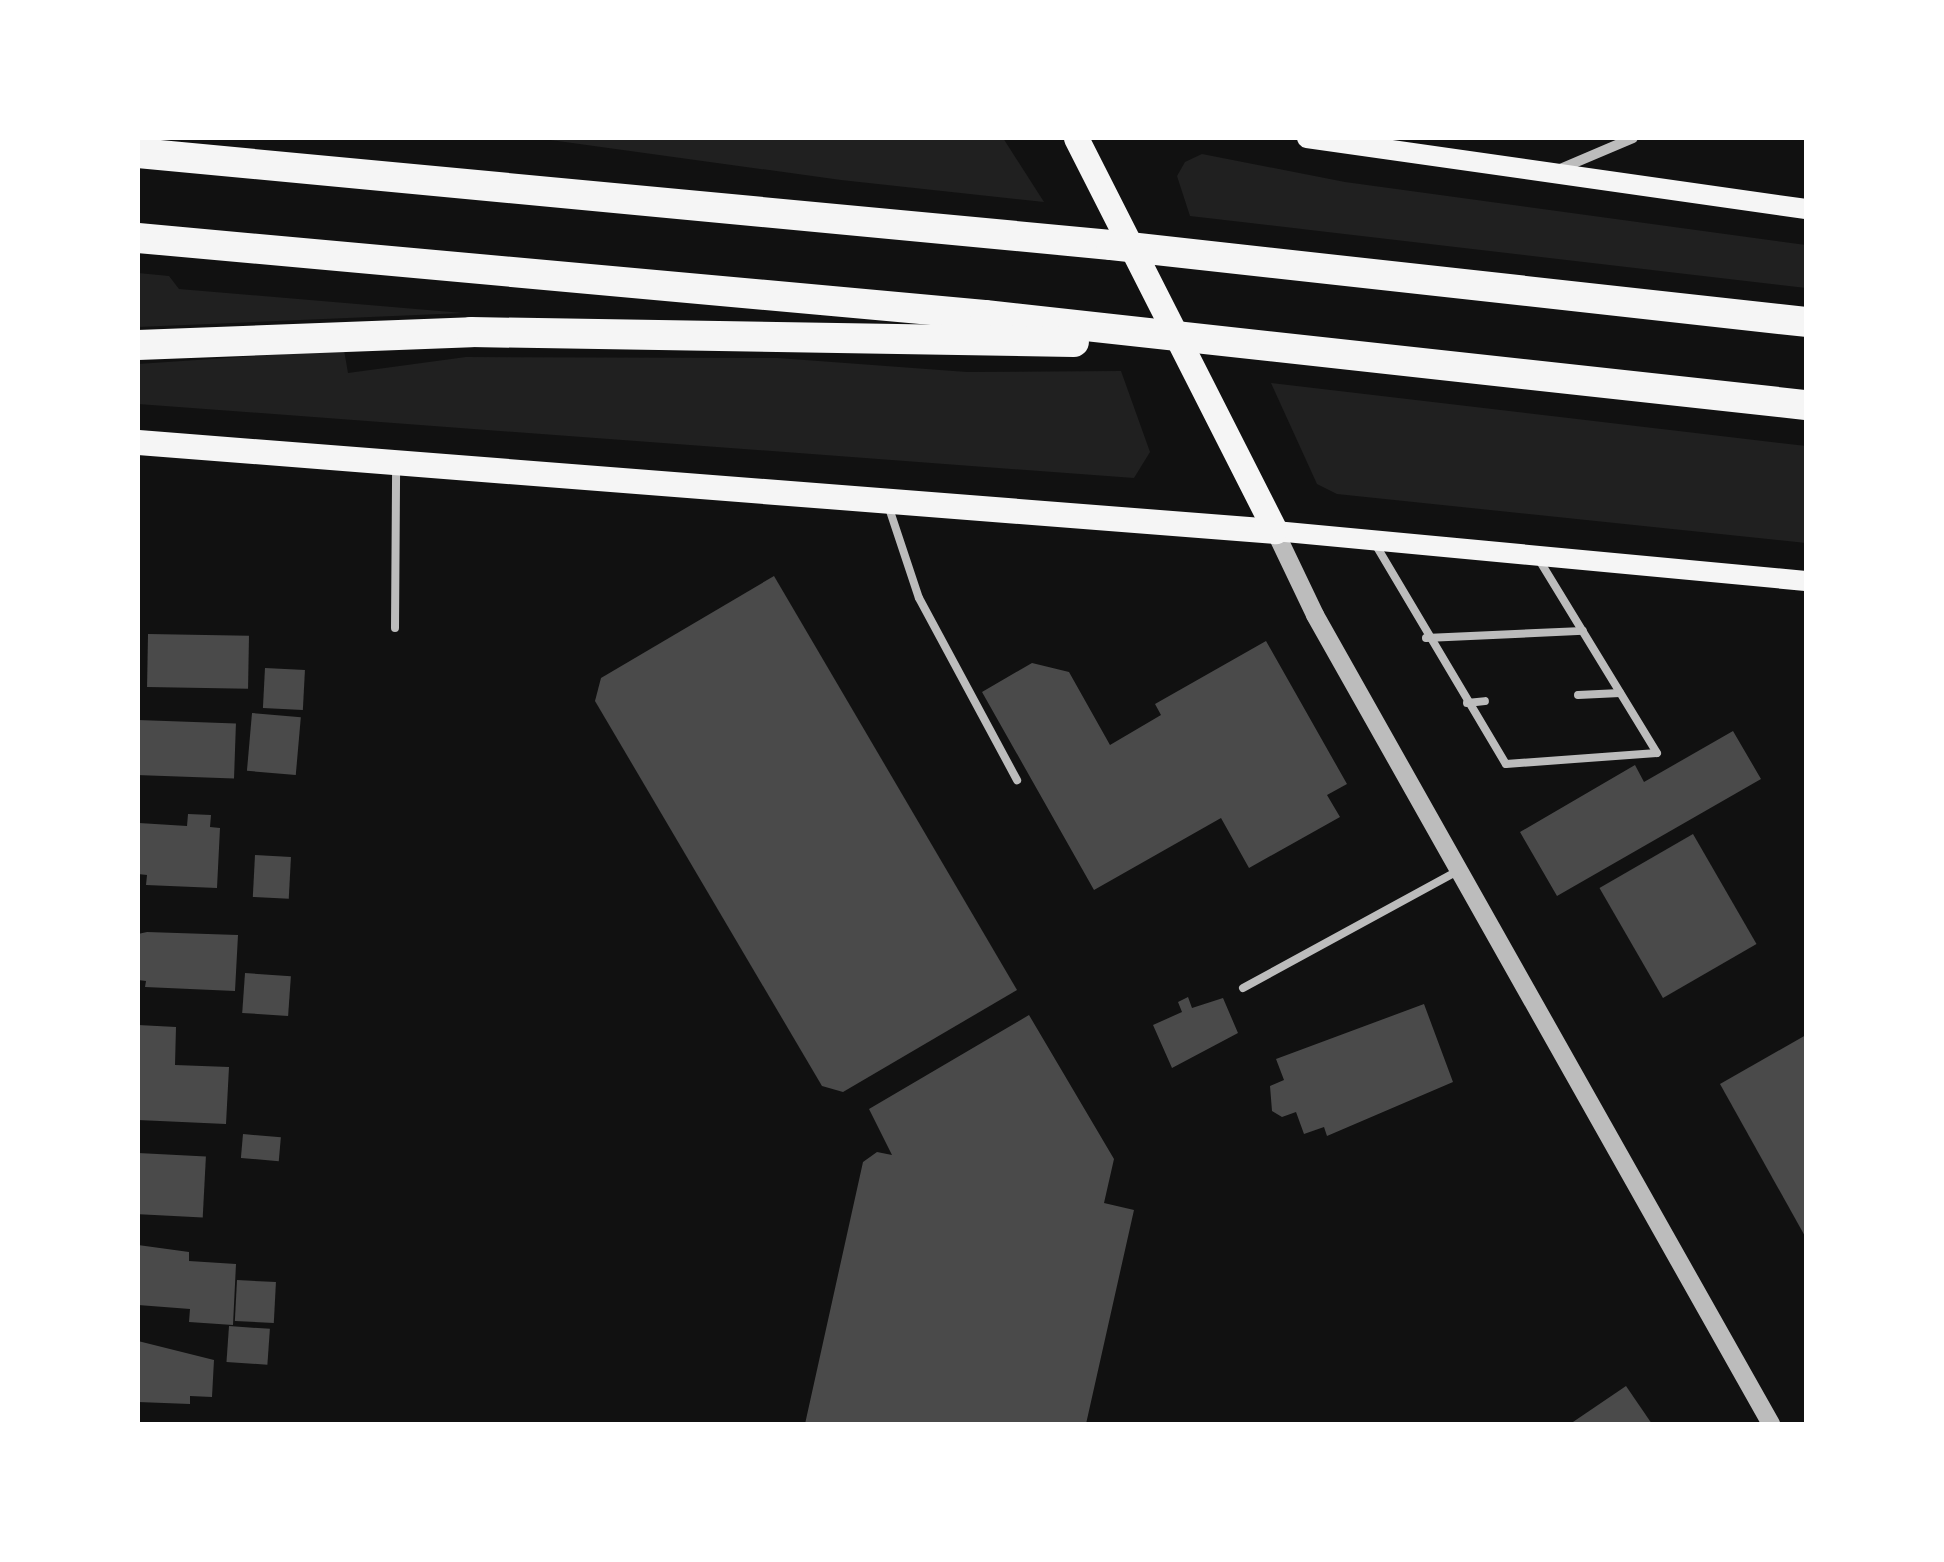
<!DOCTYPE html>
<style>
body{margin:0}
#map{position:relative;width:1944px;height:1562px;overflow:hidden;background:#111;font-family:"Sofia Sans Condensed",sans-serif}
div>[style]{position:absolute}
.green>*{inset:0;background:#202020}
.building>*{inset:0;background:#4a4a4a;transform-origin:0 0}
.service>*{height:8px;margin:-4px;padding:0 4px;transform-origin:4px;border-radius:4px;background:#bcbcbc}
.minor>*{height:10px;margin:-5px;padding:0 5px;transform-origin:5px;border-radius:5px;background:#bcbcbc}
.tertiary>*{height:18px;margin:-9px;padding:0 9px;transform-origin:9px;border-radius:9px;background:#bcbcbc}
.secondary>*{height:20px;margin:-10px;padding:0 10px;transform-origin:10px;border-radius:10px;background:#f5f5f5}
.primary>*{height:25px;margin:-12.5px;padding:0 12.5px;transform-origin:12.5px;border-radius:12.5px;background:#f5f5f5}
.motorway>*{height:30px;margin:-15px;padding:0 15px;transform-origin:15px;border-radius:15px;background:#f5f5f5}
span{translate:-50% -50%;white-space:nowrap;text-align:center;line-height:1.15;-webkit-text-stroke:8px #fff;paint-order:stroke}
.frame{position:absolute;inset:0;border:140px solid #fff;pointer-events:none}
</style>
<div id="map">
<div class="green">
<div style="clip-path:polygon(536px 138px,1003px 138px,1044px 202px,841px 180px)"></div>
<div style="clip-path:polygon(1202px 154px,1345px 182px,1806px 245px,1806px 288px,1190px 216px,1177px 176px,1185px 162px)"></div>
<div style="clip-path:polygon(138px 273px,169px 276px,179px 289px,463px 313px,138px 327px)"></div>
<div style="clip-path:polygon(344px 350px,348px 373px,466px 357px,778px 358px,967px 372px,1121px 371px,1150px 452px,1134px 478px,138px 404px,138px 364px)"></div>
<div style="clip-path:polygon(1271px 383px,1806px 446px,1806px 543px,1337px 494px,1317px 484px)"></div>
</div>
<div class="building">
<div style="clip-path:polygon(774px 576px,1017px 990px,843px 1092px,822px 1086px,595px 701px,601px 678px)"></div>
<div style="left:148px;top:634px;width:101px;height:53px;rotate:1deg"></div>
<div style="clip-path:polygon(1266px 641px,1347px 784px,1327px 795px,1340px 817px,1249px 868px,1221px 818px,1094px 890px,982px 692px,1032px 663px,1069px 672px,1110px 745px,1161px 715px,1155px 704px)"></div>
<div style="left:265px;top:668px;width:40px;height:40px;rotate:3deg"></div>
<div style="left:252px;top:713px;width:49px;height:58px;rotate:5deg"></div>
<div style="left:138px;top:720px;width:98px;height:55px;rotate:2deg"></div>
<div style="clip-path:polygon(1733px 731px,1761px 779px,1557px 896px,1520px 832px,1635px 765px,1644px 782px)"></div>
<div style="clip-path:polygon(188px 814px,211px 815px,210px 827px,220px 828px,217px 888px,146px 885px,147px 875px,138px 874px,139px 823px,187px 826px)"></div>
<div style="left:1693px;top:834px;width:127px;height:108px;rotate:60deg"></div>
<div style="left:255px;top:855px;width:36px;height:42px;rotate:3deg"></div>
<div style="clip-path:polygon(147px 932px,238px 935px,235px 991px,145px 987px,146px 981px,138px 980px,138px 934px)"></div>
<div style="left:245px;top:973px;width:46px;height:40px;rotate:4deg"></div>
<div style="clip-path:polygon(1188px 997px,1192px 1008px,1223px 998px,1238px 1033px,1172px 1068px,1153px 1025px,1182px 1012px,1178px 1002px)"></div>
<div style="clip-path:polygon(1424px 1004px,1453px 1082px,1327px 1136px,1324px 1127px,1304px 1134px,1296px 1112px,1282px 1117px,1272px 1111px,1270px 1086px,1284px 1080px,1276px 1059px)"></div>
<div style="clip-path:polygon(1029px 1015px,1114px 1159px,1104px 1203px,1134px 1210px,1086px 1424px,805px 1424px,863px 1162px,877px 1152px,892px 1155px,869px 1109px)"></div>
<div style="clip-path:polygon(138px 1025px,176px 1027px,175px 1065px,229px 1067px,226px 1124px,138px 1120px)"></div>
<div style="clip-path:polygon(1806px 1035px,1806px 1238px,1720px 1084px)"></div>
<div style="left:243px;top:1134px;width:38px;height:24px;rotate:5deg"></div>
<div style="left:138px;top:1153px;width:68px;height:61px;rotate:3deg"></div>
<div style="clip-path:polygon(138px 1245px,189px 1252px,189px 1261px,236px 1264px,233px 1325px,189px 1322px,190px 1309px,138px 1305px)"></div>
<div style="left:237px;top:1280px;width:39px;height:41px;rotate:3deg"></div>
<div style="left:229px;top:1326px;width:41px;height:36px;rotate:4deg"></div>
<div style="clip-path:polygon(138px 1341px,214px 1360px,212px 1397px,190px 1396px,190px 1404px,138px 1402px)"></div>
<div style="clip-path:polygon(1626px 1386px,1652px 1424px,1570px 1424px)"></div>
</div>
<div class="service">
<div style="left:888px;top:505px;width:98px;rotate:71.6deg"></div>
<div style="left:919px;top:598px;width:207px;rotate:61.7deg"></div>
<div style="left:1374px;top:542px;width:258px;rotate:59.3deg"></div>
<div style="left:1506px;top:764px;width:151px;rotate:-4.2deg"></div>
<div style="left:1657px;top:753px;width:226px;rotate:-121.4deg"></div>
<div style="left:395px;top:628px;width:161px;rotate:-89.6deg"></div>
<div style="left:1426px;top:638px;width:157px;rotate:-2.6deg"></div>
<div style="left:1578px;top:695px;width:42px;rotate:-2.7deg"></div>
<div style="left:1467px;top:703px;width:18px;rotate:-6deg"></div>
<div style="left:1243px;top:988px;width:246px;rotate:-28.6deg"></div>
</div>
<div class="minor">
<div style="left:1560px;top:169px;width:79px;rotate:-23deg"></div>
</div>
<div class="tertiary">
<div style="left:1275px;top:531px;width:93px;rotate:64.5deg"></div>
<div style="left:1315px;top:615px;width:929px;rotate:60.59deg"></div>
</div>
<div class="secondary">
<div style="left:1307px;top:138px;width:504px;rotate:8.1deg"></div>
<div style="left:1275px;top:531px;width:533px;rotate:5.38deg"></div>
</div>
<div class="primary">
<div style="left:1076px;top:138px;width:441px;rotate:63.1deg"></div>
<div style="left:138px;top:442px;width:1140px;rotate:4.48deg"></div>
</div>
<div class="motorway">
<div style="left:138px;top:153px;width:977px;rotate:5.4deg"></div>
<div style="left:1111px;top:245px;width:699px;rotate:6.32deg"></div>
<div style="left:138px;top:238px;width:850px;rotate:5.19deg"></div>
<div style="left:985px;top:315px;width:826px;rotate:6.26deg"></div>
<div style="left:138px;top:345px;width:333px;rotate:-2.2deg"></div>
<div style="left:471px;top:332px;width:603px;rotate:0.95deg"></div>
</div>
<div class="frame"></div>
</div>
